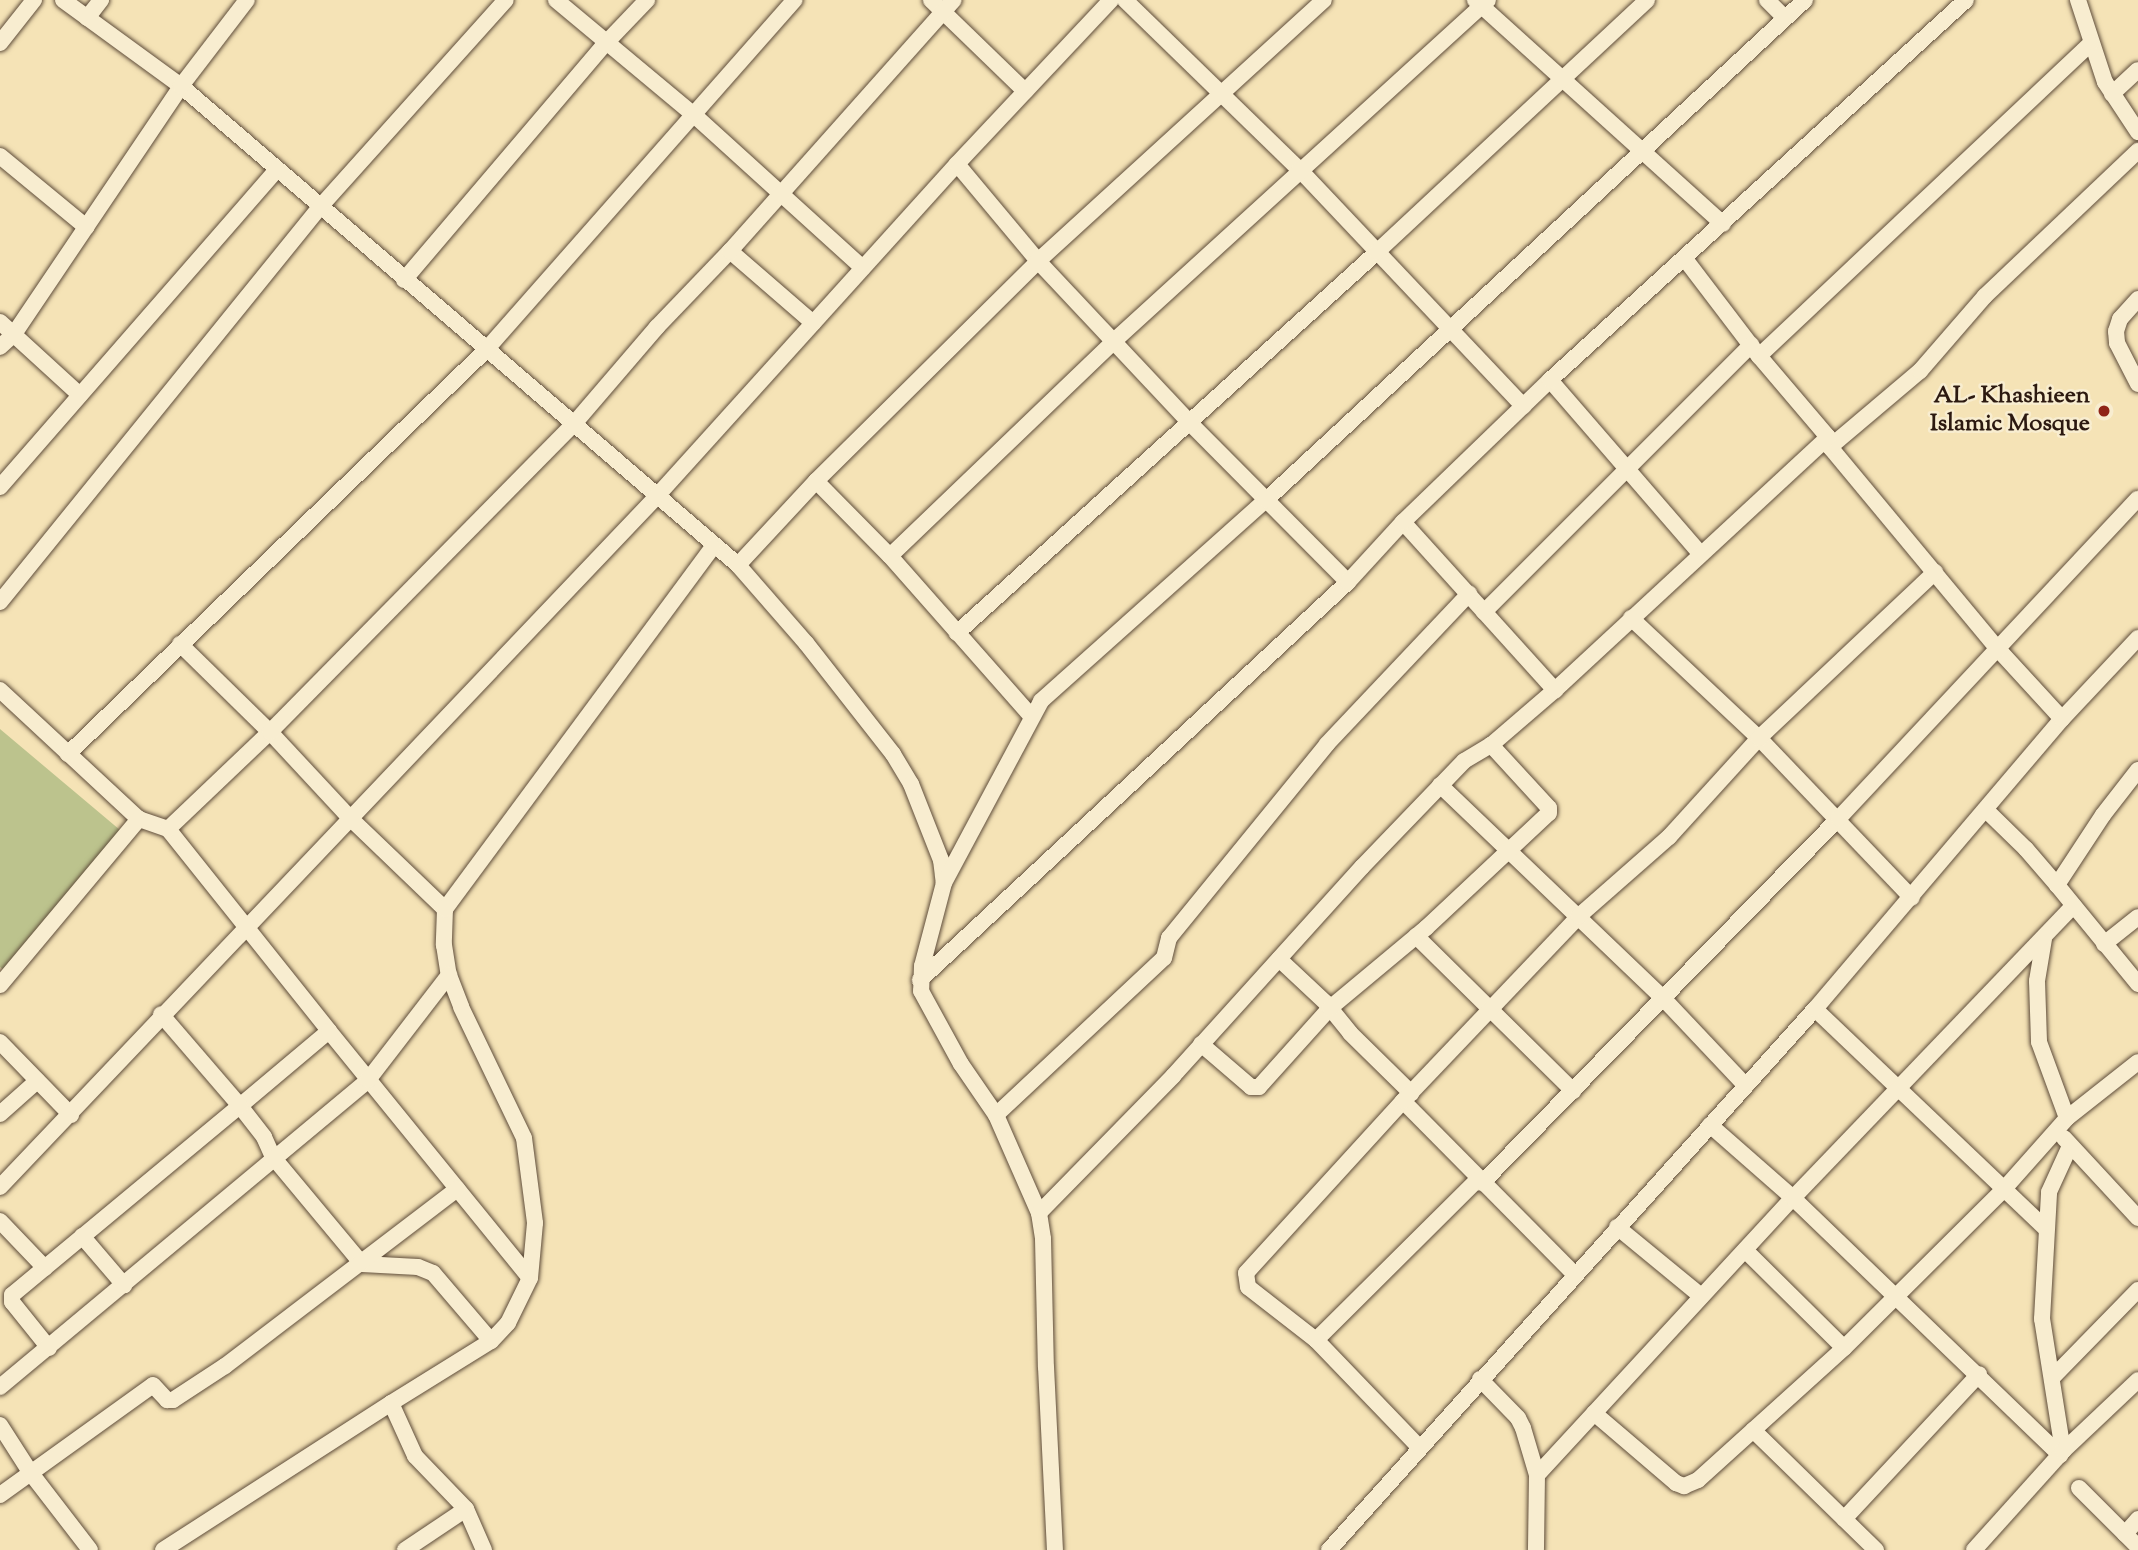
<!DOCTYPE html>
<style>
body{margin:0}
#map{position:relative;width:2138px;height:1550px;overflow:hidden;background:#f5e3b6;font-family:"Sorts Mill Goudy",serif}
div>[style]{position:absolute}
.green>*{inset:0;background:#bcc38d}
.roads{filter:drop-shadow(0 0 2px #5e4c3a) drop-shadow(0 0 2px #5e4c3a)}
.minor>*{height:16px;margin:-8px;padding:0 8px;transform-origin:8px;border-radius:8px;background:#f8edd0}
.dots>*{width:19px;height:19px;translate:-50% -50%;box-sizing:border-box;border:4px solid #f8edd0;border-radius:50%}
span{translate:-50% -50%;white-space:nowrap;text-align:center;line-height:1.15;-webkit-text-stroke:5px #f8edd0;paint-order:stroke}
.poi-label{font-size:24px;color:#2c1910;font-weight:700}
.right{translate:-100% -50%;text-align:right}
</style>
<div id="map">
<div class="green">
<div style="clip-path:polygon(0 729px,120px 830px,3px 969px,0 967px)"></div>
</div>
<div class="roads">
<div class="minor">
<div style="left:63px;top:0;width:146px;rotate:36.1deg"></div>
<div style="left:181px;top:86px;width:735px;rotate:40.69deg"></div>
<div style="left:738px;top:565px;width:103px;rotate:48.9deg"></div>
<div style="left:806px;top:643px;width:141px;rotate:51.9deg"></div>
<div style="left:893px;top:754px;width:35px;rotate:59deg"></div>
<div style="left:911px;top:784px;width:82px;rotate:68.5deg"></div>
<div style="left:941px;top:860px;width:23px;rotate:83deg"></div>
<div style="left:944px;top:883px;width:86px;rotate:104.8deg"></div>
<div style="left:922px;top:966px;width:25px;rotate:92deg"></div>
<div style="left:921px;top:991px;width:83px;rotate:61.3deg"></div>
<div style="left:961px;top:1064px;width:62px;rotate:55.5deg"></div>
<div style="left:996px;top:1115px;width:107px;rotate:66.3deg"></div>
<div style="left:1039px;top:1213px;width:26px;rotate:81deg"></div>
<div style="left:1043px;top:1239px;width:128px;rotate:88.7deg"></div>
<div style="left:1046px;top:1367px;width:183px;rotate:87.2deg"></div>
<div style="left:556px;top:0;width:178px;rotate:39.8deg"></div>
<div style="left:693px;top:114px;width:229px;rotate:42.2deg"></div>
<div style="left:931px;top:0;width:131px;rotate:44.1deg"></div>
<div style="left:1125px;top:0;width:244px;rotate:44.2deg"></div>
<div style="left:1300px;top:170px;width:325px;rotate:46.6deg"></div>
<div style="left:1475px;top:0;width:334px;rotate:42.1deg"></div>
<div style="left:1767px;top:0;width:25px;rotate:45deg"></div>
<div style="left:2078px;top:0;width:86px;rotate:71.8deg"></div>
<div style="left:2105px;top:82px;width:60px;rotate:56.6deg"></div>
<div style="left:87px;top:18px;width:23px;rotate:-52deg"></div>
<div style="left:0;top:43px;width:55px;rotate:-51.7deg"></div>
<div style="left:2112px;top:94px;width:35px;rotate:-43deg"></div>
<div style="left:0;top:156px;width:112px;rotate:39.5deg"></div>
<div style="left:957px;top:164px;width:126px;rotate:50.1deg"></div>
<div style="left:1038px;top:261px;width:219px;rotate:46.8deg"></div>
<div style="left:1188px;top:421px;width:227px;rotate:45.2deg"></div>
<div style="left:730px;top:251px;width:110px;rotate:40.9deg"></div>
<div style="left:1685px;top:259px;width:122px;rotate:52.7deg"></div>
<div style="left:1759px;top:356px;width:106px;rotate:49.6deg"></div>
<div style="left:1828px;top:437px;width:10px;rotate:79deg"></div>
<div style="left:1830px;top:447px;width:261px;rotate:50.3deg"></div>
<div style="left:1997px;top:648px;width:96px;rotate:47.5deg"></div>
<div style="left:404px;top:280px;width:310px;rotate:-49.6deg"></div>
<div style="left:605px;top:44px;width:61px;rotate:-46.3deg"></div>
<div style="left:2138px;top:299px;width:27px;rotate:132deg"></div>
<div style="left:2120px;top:319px;width:13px;rotate:108deg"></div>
<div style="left:2116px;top:331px;width:12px;rotate:85deg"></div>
<div style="left:2117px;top:343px;width:46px;rotate:62.9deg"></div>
<div style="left:0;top:322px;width:108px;rotate:42.4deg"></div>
<div style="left:0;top:347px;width:19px;rotate:-43deg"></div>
<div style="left:14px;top:334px;width:299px;rotate:-56deg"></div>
<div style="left:181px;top:86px;width:108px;rotate:-52.5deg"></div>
<div style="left:1759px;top:356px;width:456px;rotate:-43.3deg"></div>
<div style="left:1550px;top:380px;width:229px;rotate:49.1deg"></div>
<div style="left:1830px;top:447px;width:118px;rotate:-40.2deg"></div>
<div style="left:1920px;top:371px;width:99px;rotate:-49.1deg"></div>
<div style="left:1985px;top:296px;width:211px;rotate:-43.5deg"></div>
<div style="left:816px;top:481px;width:105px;rotate:45.4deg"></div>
<div style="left:890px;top:556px;width:213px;rotate:48.6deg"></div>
<div style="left:0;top:487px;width:422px;rotate:-48.9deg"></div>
<div style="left:1403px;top:522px;width:227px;rotate:47.9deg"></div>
<div style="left:890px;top:556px;width:310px;rotate:-43.8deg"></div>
<div style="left:1114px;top:341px;width:506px;rotate:-42.36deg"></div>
<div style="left:738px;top:565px;width:115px;rotate:-47.1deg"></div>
<div style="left:816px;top:481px;width:313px;rotate:-44.7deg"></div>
<div style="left:1038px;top:261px;width:387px;rotate:-42.4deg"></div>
<div style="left:0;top:602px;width:508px;rotate:-50.99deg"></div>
<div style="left:320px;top:207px;width:278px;rotate:-48.1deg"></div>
<div style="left:1484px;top:612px;width:378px;rotate:-45deg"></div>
<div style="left:1631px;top:618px;width:175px;rotate:43.2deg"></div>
<div style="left:1759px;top:738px;width:221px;rotate:46.3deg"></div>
<div style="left:957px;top:633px;width:567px;rotate:-42.21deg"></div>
<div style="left:1377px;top:252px;width:369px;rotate:-43deg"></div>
<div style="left:180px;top:644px;width:126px;rotate:44.4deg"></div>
<div style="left:270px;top:732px;width:117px;rotate:47.1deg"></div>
<div style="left:350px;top:818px;width:132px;rotate:43.8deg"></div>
<div style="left:445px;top:909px;width:36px;rotate:92deg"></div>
<div style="left:444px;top:945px;width:30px;rotate:81deg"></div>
<div style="left:449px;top:975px;width:34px;rotate:69deg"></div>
<div style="left:461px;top:1007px;width:145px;rotate:64.3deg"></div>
<div style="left:524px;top:1138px;width:86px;rotate:82.6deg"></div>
<div style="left:535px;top:1223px;width:55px;rotate:95.2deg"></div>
<div style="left:530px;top:1278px;width:50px;rotate:116.1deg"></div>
<div style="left:508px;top:1323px;width:25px;rotate:133deg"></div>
<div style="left:491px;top:1341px;width:118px;rotate:148.2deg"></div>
<div style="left:391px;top:1403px;width:58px;rotate:65.6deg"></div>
<div style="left:415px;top:1456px;width:74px;rotate:46.1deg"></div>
<div style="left:466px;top:1509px;width:45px;rotate:66.3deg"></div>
<div style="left:0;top:690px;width:190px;rotate:42.9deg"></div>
<div style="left:139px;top:819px;width:31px;rotate:19deg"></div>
<div style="left:168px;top:829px;width:258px;rotate:51.4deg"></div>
<div style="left:329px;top:1031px;width:116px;rotate:139.9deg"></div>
<div style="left:240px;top:1106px;width:39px;rotate:52deg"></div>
<div style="left:264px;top:1137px;width:22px;rotate:66deg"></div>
<div style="left:273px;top:1157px;width:139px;rotate:50.2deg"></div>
<div style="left:362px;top:1264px;width:56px;rotate:3.1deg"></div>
<div style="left:418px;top:1267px;width:16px;rotate:22deg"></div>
<div style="left:433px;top:1273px;width:89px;rotate:49.5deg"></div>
<div style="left:68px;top:754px;width:580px;rotate:-44.02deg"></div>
<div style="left:485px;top:351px;width:468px;rotate:-48.6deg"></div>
<div style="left:2138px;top:770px;width:57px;rotate:127.9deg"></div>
<div style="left:2103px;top:815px;width:84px;rotate:123.3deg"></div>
<div style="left:2057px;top:885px;width:128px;rotate:50.7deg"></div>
<div style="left:1440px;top:785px;width:307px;rotate:43.7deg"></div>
<div style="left:1662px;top:997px;width:122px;rotate:46.7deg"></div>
<div style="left:1986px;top:810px;width:56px;rotate:44.3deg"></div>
<div style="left:2026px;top:849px;width:48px;rotate:49.3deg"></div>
<div style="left:168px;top:829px;width:141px;rotate:-43.6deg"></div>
<div style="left:270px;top:732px;width:431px;rotate:-45.4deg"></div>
<div style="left:573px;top:425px;width:129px;rotate:-49.4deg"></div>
<div style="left:657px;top:327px;width:105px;rotate:-46.2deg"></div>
<div style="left:730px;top:251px;width:336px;rotate:-48.3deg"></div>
<div style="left:944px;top:883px;width:206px;rotate:-61.9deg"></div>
<div style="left:1041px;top:701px;width:302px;rotate:-41.8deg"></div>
<div style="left:1266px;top:500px;width:735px;rotate:-42.85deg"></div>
<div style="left:445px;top:909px;width:450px;rotate:-53.5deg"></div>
<div style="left:1416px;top:936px;width:221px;rotate:44.6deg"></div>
<div style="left:2044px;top:939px;width:43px;rotate:99.5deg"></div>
<div style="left:2037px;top:981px;width:61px;rotate:88.1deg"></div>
<div style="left:2039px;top:1042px;width:81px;rotate:69.8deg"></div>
<div style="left:2104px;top:944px;width:43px;rotate:-38.5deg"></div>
<div style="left:1279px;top:959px;width:64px;rotate:43.1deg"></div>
<div style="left:1326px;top:1003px;width:38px;rotate:51deg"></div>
<div style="left:1350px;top:1033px;width:86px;rotate:44.5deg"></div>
<div style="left:920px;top:980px;width:584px;rotate:-42.92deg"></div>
<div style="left:1348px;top:582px;width:81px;rotate:-47.5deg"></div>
<div style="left:1403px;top:522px;width:204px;rotate:-44deg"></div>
<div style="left:1550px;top:380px;width:563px;rotate:-42.41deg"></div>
<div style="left:0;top:985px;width:217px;rotate:-50.1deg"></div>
<div style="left:1815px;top:1009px;width:318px;rotate:43.6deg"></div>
<div style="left:329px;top:1031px;width:318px;rotate:50.9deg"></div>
<div style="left:0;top:1042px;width:102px;rotate:45.8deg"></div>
<div style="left:1201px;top:1044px;width:66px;rotate:40.7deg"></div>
<div style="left:1251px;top:1087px;width:8px"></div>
<div style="left:1259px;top:1087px;width:106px;rotate:-48.1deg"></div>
<div style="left:1330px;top:1008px;width:125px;rotate:-39.8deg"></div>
<div style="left:1426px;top:928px;width:168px;rotate:-43.1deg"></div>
<div style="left:1549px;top:813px;width:5px;rotate:-90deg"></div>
<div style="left:1549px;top:808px;width:86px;rotate:-132.6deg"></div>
<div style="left:1403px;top:1101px;width:243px;rotate:45.3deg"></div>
<div style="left:0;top:1114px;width:50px;rotate:-41.7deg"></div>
<div style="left:996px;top:1115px;width:230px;rotate:-43.1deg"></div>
<div style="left:1164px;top:958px;width:21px;rotate:-76deg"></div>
<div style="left:1169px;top:938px;width:250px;rotate:-50.8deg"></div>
<div style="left:1327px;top:744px;width:207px;rotate:-46.6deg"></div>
<div style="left:1710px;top:1125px;width:111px;rotate:41.3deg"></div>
<div style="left:1793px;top:1198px;width:371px;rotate:43.9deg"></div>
<div style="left:2064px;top:1138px;width:109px;rotate:47.2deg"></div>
<div style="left:1482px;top:1183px;width:511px;rotate:-45.63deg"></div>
<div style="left:1839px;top:818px;width:437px;rotate:-46.9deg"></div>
<div style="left:0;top:1187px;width:953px;rotate:-46.44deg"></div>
<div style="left:657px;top:496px;width:447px;rotate:-47.9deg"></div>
<div style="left:957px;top:164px;width:225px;rotate:-46.8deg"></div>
<div style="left:1039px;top:1213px;width:192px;rotate:-45.6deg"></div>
<div style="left:1173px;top:1076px;width:282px;rotate:-47.9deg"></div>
<div style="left:1362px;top:867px;width:147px;rotate:-46.1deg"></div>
<div style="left:1464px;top:761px;width:31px;rotate:-31deg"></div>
<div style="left:1491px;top:745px;width:84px;rotate:-40.7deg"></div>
<div style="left:1555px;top:690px;width:372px;rotate:-42.8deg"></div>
<div style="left:0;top:1221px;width:65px;rotate:46.2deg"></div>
<div style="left:1617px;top:1227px;width:109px;rotate:39.4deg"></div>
<div style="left:82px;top:1236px;width:65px;rotate:49.4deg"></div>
<div style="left:1745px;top:1250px;width:139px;rotate:44.7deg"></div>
<div style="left:1316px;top:1340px;width:228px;rotate:-44.8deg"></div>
<div style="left:49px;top:1348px;width:59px;rotate:-128.8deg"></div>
<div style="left:12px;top:1302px;width:7px;rotate:-90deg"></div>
<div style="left:12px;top:1295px;width:296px;rotate:-39.7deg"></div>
<div style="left:240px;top:1106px;width:121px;rotate:-130.7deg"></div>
<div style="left:2052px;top:1378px;width:123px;rotate:-45.7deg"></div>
<div style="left:1480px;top:1379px;width:54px;rotate:45.7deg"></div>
<div style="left:1518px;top:1418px;width:11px;rotate:63deg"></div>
<div style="left:1523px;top:1428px;width:49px;rotate:73.4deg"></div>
<div style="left:1537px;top:1475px;width:75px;rotate:90.8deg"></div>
<div style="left:0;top:1387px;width:479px;rotate:-39.8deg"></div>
<div style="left:368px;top:1080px;width:133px;rotate:-52.4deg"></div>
<div style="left:1594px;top:1413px;width:108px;rotate:40.5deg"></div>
<div style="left:1676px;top:1483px;width:9px;rotate:21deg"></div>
<div style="left:1684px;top:1486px;width:15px;rotate:-23deg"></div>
<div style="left:1698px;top:1480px;width:197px;rotate:-42.1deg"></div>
<div style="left:1844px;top:1348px;width:226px;rotate:-44.8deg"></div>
<div style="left:2004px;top:1189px;width:95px;rotate:-48.4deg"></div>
<div style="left:2067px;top:1118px;width:90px;rotate:-38.3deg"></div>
<div style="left:0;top:1425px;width:56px;rotate:57.4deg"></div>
<div style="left:30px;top:1472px;width:98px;rotate:52.4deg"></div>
<div style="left:1753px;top:1430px;width:172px;rotate:44.3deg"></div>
<div style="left:1420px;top:1448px;width:150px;rotate:-133.9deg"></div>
<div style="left:1316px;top:1340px;width:86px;rotate:-142.1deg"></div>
<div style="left:1248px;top:1287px;width:14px;rotate:-98deg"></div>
<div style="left:1246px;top:1273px;width:233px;rotate:-47.6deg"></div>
<div style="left:1403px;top:1101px;width:255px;rotate:-46.4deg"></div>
<div style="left:1579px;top:916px;width:120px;rotate:-41.3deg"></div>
<div style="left:1669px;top:837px;width:134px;rotate:-47.7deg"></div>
<div style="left:1759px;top:738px;width:242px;rotate:-43.3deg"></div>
<div style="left:2063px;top:1451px;width:134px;rotate:-99deg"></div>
<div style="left:2042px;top:1319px;width:127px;rotate:-86.8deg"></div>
<div style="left:2049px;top:1192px;width:51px;rotate:-65.5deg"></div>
<div style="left:1537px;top:1475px;width:377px;rotate:-47.3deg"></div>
<div style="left:1793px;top:1198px;width:405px;rotate:-46.2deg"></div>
<div style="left:2079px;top:1488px;width:83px;rotate:45deg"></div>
<div style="left:0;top:1495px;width:188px;rotate:-35.7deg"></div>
<div style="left:153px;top:1385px;width:21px;rotate:47deg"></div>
<div style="left:167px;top:1400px;width:6px"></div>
<div style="left:173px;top:1400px;width:62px;rotate:-33.2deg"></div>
<div style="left:225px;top:1366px;width:292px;rotate:-37.3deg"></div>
<div style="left:1844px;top:1519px;width:198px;rotate:-47deg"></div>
<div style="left:2125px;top:1534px;width:20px;rotate:-49deg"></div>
<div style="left:163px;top:1550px;width:271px;rotate:-32.8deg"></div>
<div style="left:405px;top:1550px;width:73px;rotate:-33.9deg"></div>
<div style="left:1329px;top:1550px;width:727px;rotate:-48.07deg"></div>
<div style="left:1815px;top:1009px;width:381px;rotate:-49.6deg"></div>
<div style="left:2062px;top:719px;width:111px;rotate:-46.8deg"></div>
<div style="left:1974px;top:1550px;width:133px;rotate:-48deg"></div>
<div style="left:2063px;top:1451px;width:103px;rotate:-43.4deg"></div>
</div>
</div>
<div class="dots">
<div style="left:2104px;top:411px;background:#8f2418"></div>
</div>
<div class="poi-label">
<span class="right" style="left:2090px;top:411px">AL- Khashieen<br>Islamic Mosque</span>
</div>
</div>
